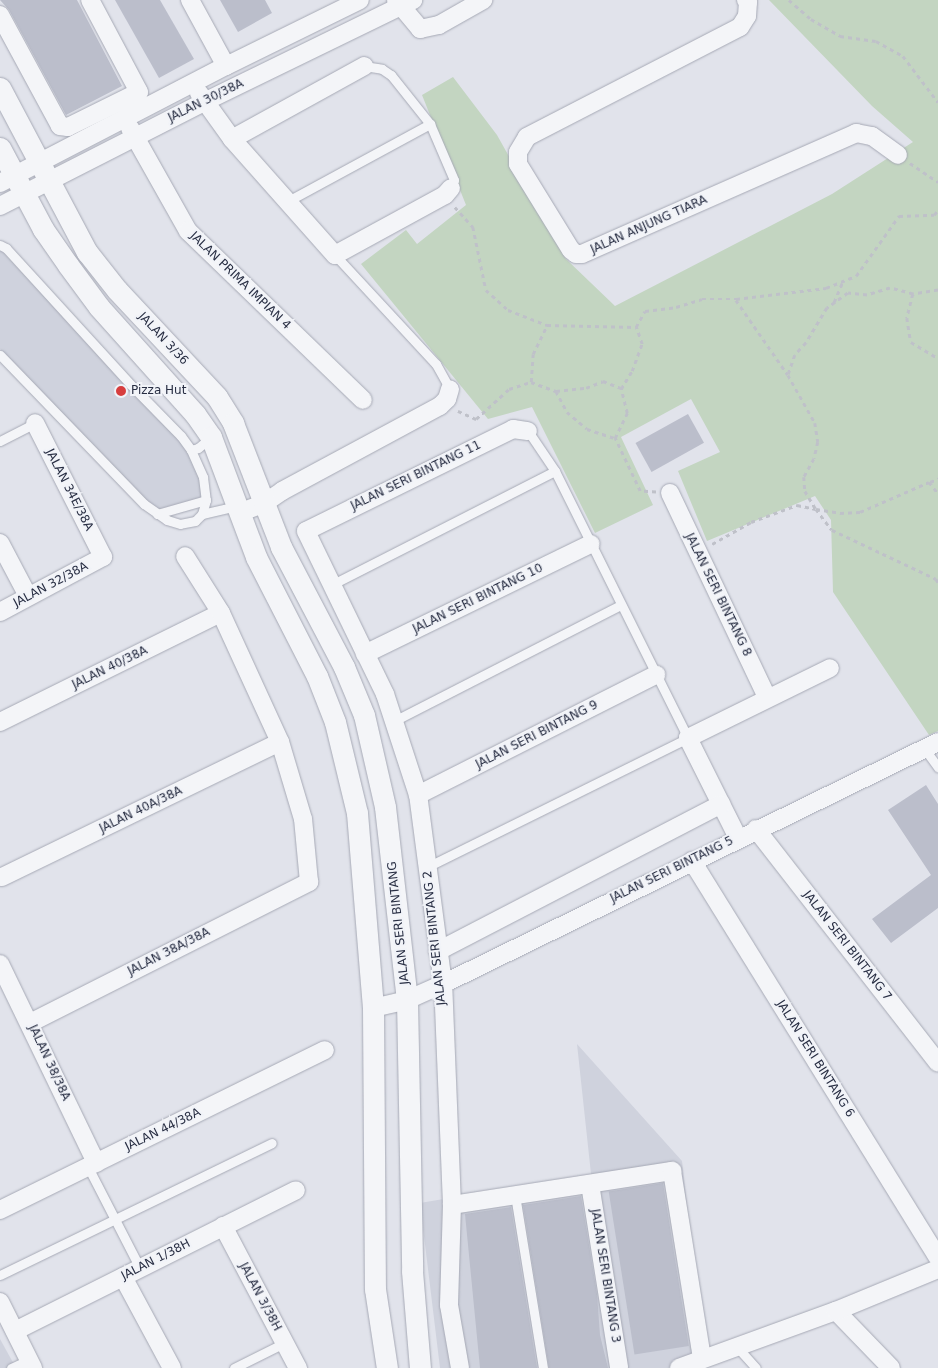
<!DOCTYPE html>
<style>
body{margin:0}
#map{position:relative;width:938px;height:1368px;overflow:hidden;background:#e1e3eb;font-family:"DejaVu Sans",sans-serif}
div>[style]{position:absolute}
.built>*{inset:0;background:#cfd2dd}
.green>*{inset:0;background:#c3d5c1}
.building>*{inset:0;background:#bbbecb;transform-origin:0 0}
.path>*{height:2.5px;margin-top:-1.25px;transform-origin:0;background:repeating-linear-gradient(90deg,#bfc1c9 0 4px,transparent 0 8px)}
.roads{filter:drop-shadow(0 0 1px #a6a9b5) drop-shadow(0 0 1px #a6a9b5)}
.service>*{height:9px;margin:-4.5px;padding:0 4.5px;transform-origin:4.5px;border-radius:4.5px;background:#f4f5f8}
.minor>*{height:18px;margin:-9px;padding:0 9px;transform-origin:9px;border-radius:9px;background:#f4f5f8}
.tertiary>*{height:21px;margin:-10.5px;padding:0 10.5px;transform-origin:10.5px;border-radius:10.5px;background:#f4f5f8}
.dots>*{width:14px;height:14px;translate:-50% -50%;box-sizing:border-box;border:2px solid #f1f3f8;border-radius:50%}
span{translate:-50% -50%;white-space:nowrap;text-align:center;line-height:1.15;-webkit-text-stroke:4px #f1f3f8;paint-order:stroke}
.street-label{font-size:12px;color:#282e43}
.poi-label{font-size:12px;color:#282e43}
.left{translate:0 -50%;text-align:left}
</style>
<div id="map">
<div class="built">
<div style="clip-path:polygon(0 249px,178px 439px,186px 450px,200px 477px,202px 506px,165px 516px,147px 502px,0 349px)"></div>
<div style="clip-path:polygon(577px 1044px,682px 1161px,706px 1368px,440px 1368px,420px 1203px,591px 1174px)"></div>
<div style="clip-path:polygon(0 1339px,16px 1368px,0 1368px)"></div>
</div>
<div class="green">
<div style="clip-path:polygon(769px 0,938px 0,938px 731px,929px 735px,833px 592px,831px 520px,815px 496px,707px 541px,678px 471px,720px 452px,691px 399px,621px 437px,653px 505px,595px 533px,532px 407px,488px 419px,361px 264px,406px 230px,417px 244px,466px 205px,422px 95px,453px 77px,497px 135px,566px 259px,615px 306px,832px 194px,913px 142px,872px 106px)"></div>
</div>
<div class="building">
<div style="clip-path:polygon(0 0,77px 0,122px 86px,66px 115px,9px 10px)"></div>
<div style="clip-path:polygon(115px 0,160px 0,194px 59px,159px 78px)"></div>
<div style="clip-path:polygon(220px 0,265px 0,272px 13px,238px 32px)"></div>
<div style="left:688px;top:414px;width:33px;height:60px;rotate:61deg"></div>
<div style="clip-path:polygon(926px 785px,938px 804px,938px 908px,891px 943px,872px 919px,931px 875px,888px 810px)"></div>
<div style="left:663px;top:1183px;width:165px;height:55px;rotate:81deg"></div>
<div style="clip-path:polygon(581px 1196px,597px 1294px,600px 1335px,608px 1368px,549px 1368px,523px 1205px)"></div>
<div style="clip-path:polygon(511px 1207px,537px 1368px,480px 1368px,465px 1214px)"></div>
</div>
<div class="path">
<div style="left:789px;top:0;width:29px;rotate:41deg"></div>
<div style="left:811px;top:19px;width:34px;rotate:30deg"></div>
<div style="left:840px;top:36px;width:36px;rotate:8deg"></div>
<div style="left:876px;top:41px;width:31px;rotate:29deg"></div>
<div style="left:903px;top:56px;width:58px;rotate:52.7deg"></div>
<div style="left:910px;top:163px;width:34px;rotate:34deg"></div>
<div style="left:455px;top:207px;width:27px;rotate:48deg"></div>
<div style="left:473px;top:227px;width:64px;rotate:78.3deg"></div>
<div style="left:486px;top:290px;width:30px;rotate:42deg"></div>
<div style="left:508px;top:310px;width:42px;rotate:21deg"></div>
<div style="left:547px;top:325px;width:89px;rotate:1.3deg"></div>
<div style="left:938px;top:290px;width:25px;rotate:171deg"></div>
<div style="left:913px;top:294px;width:24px;rotate:-165deg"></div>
<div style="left:890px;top:288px;width:24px;rotate:163deg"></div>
<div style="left:867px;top:295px;width:19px;rotate:-174deg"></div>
<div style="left:848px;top:293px;width:26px;rotate:144deg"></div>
<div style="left:827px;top:308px;width:41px;rotate:121deg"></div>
<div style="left:806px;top:343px;width:16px;rotate:133deg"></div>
<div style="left:795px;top:355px;width:21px;rotate:109deg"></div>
<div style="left:788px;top:375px;width:55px;rotate:60.6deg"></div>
<div style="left:815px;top:423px;width:19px;rotate:81deg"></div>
<div style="left:818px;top:442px;width:17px;rotate:103deg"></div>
<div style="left:814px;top:459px;width:21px;rotate:119deg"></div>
<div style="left:804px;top:477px;width:14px;rotate:86deg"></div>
<div style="left:805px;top:491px;width:21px;rotate:59deg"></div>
<div style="left:816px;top:509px;width:24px;rotate:9deg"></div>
<div style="left:840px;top:513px;width:20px;rotate:-3deg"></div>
<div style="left:860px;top:512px;width:75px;rotate:-23.5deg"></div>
<div style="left:929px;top:482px;width:14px;rotate:51deg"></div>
<div style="left:913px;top:294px;width:25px;rotate:104deg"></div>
<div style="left:907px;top:318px;width:24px;rotate:81deg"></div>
<div style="left:911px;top:342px;width:31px;rotate:31deg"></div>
<div style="left:736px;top:300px;width:91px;rotate:55.3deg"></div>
<div style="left:834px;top:302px;width:23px;rotate:-67deg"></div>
<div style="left:531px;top:382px;width:28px;rotate:-86deg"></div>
<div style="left:533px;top:354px;width:32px;rotate:-64deg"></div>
<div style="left:556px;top:391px;width:30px;rotate:-6deg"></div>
<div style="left:586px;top:388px;width:18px;rotate:-22deg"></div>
<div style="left:603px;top:381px;width:19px;rotate:21deg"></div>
<div style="left:458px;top:411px;width:20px;rotate:24deg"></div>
<div style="left:476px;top:419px;width:45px;rotate:-42.3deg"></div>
<div style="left:509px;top:389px;width:23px;rotate:-18deg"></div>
<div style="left:531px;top:382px;width:27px;rotate:20deg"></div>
<div style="left:556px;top:391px;width:24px;rotate:62deg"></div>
<div style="left:567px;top:412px;width:26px;rotate:40deg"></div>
<div style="left:587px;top:429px;width:29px;rotate:18deg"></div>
<div style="left:930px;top:482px;width:9px;rotate:-21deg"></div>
<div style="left:656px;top:492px;width:16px;rotate:-176deg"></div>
<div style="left:640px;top:491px;width:59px;rotate:-115.3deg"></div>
<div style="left:615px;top:438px;width:28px;rotate:-64deg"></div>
<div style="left:627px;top:413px;width:25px;rotate:-104deg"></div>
<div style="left:621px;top:389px;width:21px;rotate:-59deg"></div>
<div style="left:632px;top:371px;width:29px;rotate:-70deg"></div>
<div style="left:642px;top:344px;width:18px;rotate:-109deg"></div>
<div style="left:636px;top:327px;width:18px;rotate:-61deg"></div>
<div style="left:645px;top:311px;width:31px;rotate:-7deg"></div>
<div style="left:676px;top:307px;width:27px;rotate:-17deg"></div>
<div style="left:702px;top:299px;width:34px"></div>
<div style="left:736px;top:299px;width:91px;rotate:-7deg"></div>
<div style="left:826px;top:288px;width:32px;rotate:-22deg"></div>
<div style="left:856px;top:276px;width:74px;rotate:-54.4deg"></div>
<div style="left:899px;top:216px;width:35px;rotate:-2deg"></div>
<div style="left:934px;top:215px;width:6px;rotate:-51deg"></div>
<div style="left:712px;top:544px;width:45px;rotate:-29.4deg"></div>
<div style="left:751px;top:522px;width:49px;rotate:-20.3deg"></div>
<div style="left:797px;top:505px;width:19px;rotate:12deg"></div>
<div style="left:816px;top:509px;width:26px;rotate:53deg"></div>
<div style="left:832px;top:530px;width:115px;rotate:25.2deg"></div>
<div style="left:936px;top:579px;width:4px;rotate:56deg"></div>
</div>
<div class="roads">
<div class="service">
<div style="left:364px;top:66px;width:18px;rotate:9deg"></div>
<div style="left:382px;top:69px;width:11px;rotate:34deg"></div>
<div style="left:391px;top:75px;width:63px;rotate:51.5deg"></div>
<div style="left:430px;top:124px;width:61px;rotate:66.8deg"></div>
<div style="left:454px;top:180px;width:9px;rotate:111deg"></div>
<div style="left:288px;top:201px;width:162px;rotate:-28.5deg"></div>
<div style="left:0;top:245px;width:7px;rotate:27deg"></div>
<div style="left:6px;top:248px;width:185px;rotate:47.6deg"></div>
<div style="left:131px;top:385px;width:71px;rotate:45.6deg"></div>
<div style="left:181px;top:436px;width:17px;rotate:54deg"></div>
<div style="left:191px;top:450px;width:30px;rotate:66deg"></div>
<div style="left:203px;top:477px;width:23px;rotate:83deg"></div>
<div style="left:206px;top:500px;width:15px;rotate:106deg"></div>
<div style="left:202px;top:514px;width:10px;rotate:135deg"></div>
<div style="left:195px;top:521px;width:15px;rotate:169deg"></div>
<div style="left:180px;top:524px;width:14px;rotate:-163deg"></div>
<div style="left:167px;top:520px;width:28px;rotate:-145deg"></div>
<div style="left:144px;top:504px;width:207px;rotate:-134deg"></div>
<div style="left:335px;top:255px;width:149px;rotate:47.2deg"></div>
<div style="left:436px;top:364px;width:29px;rotate:61deg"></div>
<div style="left:0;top:441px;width:39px;rotate:-27deg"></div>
<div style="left:191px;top:450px;width:7px;rotate:-16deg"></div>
<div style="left:198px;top:448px;width:17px;rotate:-40deg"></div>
<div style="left:157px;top:514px;width:51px;rotate:-15.9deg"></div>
<div style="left:202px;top:514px;width:35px;rotate:-13deg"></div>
<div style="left:333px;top:584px;width:249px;rotate:-27deg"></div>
<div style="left:394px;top:721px;width:255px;rotate:-27.1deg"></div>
<div style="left:924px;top:748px;width:24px;rotate:54deg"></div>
<div style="left:427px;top:867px;width:291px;rotate:-26.3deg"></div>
<div style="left:688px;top:738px;width:298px;rotate:-116.5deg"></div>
<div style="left:555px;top:471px;width:48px;rotate:-124deg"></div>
<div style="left:88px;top:1167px;width:114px;rotate:62.8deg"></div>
<div style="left:515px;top:1195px;width:175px;rotate:80.8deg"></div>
<div style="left:0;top:1275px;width:302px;rotate:-25.9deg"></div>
<div style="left:737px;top:1347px;width:28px;rotate:48deg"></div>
<div style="left:11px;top:1368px;width:19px;rotate:-25deg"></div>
<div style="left:234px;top:1368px;width:56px;rotate:-26.6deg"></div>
</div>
<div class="minor">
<div style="left:190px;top:0;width:75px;rotate:61.4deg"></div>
<div style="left:396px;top:0;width:38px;rotate:50deg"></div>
<div style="left:420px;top:29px;width:19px;rotate:-12deg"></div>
<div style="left:439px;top:25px;width:51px;rotate:-29.6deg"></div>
<div style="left:746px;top:0;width:3px;rotate:45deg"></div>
<div style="left:748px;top:2px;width:14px;rotate:94deg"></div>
<div style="left:747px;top:16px;width:13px;rotate:122deg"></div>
<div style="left:740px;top:27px;width:240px;rotate:152.7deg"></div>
<div style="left:527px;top:137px;width:17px;rotate:121deg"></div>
<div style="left:518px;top:152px;width:12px;rotate:90deg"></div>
<div style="left:518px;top:164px;width:101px;rotate:58.4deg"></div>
<div style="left:571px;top:250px;width:6px;rotate:39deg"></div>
<div style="left:576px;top:254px;width:6px"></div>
<div style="left:582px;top:254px;width:300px;rotate:-23.8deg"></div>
<div style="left:856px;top:133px;width:16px;rotate:11deg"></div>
<div style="left:872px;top:136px;width:32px;rotate:36deg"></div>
<div style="left:0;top:15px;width:126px;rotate:61.6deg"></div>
<div style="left:60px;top:126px;width:8px;rotate:7deg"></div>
<div style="left:68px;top:127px;width:79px;rotate:-26.2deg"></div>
<div style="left:139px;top:92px;width:104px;rotate:-118deg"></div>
<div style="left:199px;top:93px;width:57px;rotate:54.3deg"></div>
<div style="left:232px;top:139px;width:155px;rotate:48.4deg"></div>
<div style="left:335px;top:255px;width:125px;rotate:-28.6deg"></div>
<div style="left:445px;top:195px;width:9px;rotate:-49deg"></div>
<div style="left:130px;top:128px;width:118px;rotate:60.6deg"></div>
<div style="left:188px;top:231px;width:243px;rotate:44deg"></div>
<div style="left:232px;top:139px;width:151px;rotate:-28.9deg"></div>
<div style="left:0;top:183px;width:254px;rotate:-27.4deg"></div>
<div style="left:226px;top:66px;width:149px;rotate:-26.2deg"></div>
<div style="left:0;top:206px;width:229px;rotate:-27deg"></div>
<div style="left:204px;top:102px;width:233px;rotate:-26deg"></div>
<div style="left:670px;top:493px;width:226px;rotate:64.6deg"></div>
<div style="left:239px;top:513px;width:26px;rotate:-21deg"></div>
<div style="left:263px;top:504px;width:23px;rotate:-34deg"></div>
<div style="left:282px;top:491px;width:179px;rotate:-28.3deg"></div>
<div style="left:440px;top:406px;width:10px;rotate:-45deg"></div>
<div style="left:447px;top:399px;width:10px;rotate:-73deg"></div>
<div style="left:0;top:543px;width:60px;rotate:62.2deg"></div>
<div style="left:0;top:612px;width:117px;rotate:-28.1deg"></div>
<div style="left:103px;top:557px;width:150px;rotate:-116.9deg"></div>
<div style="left:365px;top:654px;width:251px;rotate:-26deg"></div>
<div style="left:0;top:722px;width:246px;rotate:-26.3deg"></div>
<div style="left:418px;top:795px;width:267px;rotate:-26.8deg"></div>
<div style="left:756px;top:829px;width:296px;rotate:52.1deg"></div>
<div style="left:738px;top:838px;width:112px;rotate:-116.6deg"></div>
<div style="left:688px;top:738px;width:158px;rotate:-26.2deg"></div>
<div style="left:692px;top:861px;width:466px;rotate:58.2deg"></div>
<div style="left:2px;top:877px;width:309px;rotate:-25.9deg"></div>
<div style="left:438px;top:951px;width:319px;rotate:-27.4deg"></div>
<div style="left:0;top:964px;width:221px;rotate:64.2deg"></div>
<div style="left:373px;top:1008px;width:35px;rotate:-13deg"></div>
<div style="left:407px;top:1000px;width:39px;rotate:-24deg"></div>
<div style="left:443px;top:984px;width:551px;rotate:-26.05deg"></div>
<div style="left:30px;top:1023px;width:313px;rotate:-26.8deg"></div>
<div style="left:309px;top:882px;width:63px;rotate:-95.4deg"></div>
<div style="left:303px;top:819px;width:80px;rotate:-106.6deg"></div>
<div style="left:280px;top:742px;width:142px;rotate:-114.6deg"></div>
<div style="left:221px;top:613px;width:67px;rotate:-122.3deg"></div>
<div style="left:590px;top:1184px;width:186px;rotate:81deg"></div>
<div style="left:452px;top:1205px;width:223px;rotate:-8.8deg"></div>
<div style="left:672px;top:1171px;width:190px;rotate:80.9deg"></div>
<div style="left:0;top:1210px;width:362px;rotate:-26.2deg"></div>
<div style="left:223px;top:1226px;width:161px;rotate:62.2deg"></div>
<div style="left:123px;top:1277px;width:103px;rotate:61.7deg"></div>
<div style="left:0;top:1302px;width:74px;rotate:63.4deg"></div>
<div style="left:836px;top:1311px;width:79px;rotate:46deg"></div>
<div style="left:15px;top:1331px;width:314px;rotate:-26.6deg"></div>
<div style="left:460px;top:1368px;width:64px;rotate:-99.9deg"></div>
<div style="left:449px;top:1305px;width:100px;rotate:-88.3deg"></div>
<div style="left:452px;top:1205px;width:221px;rotate:-92.3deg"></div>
<div style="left:443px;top:984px;width:191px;rotate:-97.5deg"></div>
<div style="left:418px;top:795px;width:106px;rotate:-108.1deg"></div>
<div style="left:385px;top:694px;width:181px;rotate:-115.9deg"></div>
<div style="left:306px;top:531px;width:231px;rotate:-26.2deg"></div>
<div style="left:513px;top:429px;width:15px;rotate:8deg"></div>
<div style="left:679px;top:1368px;width:167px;rotate:-20deg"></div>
<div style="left:836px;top:1311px;width:110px;rotate:-22.4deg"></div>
</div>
<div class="tertiary">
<div style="left:0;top:88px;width:186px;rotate:62.1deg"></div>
<div style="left:87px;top:252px;width:48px;rotate:51.7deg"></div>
<div style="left:117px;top:290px;width:146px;rotate:46.9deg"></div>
<div style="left:217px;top:397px;width:31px;rotate:58deg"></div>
<div style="left:233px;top:423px;width:133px;rotate:68.8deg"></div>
<div style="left:281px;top:547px;width:136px;rotate:62.3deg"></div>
<div style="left:344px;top:667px;width:52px;rotate:67.4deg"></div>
<div style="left:364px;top:715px;width:94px;rotate:77.1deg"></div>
<div style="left:385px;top:807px;width:194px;rotate:83.5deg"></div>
<div style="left:407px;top:1000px;width:271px;rotate:88.9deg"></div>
<div style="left:412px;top:1271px;width:97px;rotate:85.3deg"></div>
<div style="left:0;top:148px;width:92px;rotate:62deg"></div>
<div style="left:43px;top:229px;width:44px;rotate:55.2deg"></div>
<div style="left:68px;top:265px;width:52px;rotate:53.6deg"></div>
<div style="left:99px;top:307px;width:144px;rotate:48.1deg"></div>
<div style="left:195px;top:414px;width:28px;rotate:55deg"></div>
<div style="left:211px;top:437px;width:128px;rotate:69.4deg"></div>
<div style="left:256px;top:557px;width:134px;rotate:62.9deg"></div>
<div style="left:317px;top:676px;width:49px;rotate:68.6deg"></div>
<div style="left:335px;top:722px;width:94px;rotate:76.4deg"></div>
<div style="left:357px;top:813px;width:196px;rotate:85.3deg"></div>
<div style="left:373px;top:1008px;width:281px;rotate:89.6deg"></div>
<div style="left:375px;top:1289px;width:80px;rotate:81.4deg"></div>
</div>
</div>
<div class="dots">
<div style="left:121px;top:391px;background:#d73e3e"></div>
</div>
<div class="street-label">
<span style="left:206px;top:101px;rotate:-26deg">JALAN 30/38A</span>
<span style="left:649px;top:225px;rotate:-24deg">JALAN ANJUNG TIARA</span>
<span style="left:240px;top:281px;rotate:44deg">JALAN PRIMA IMPIAN 4</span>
<span style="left:163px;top:339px;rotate:47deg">JALAN 3/36</span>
<span style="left:416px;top:476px;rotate:-26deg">JALAN SERI BINTANG 11</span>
<span style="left:69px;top:490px;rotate:63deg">JALAN 34E/38A</span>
<span style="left:51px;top:585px;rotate:-28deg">JALAN 32/38A</span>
<span style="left:718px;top:595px;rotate:64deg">JALAN SERI BINTANG 8</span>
<span style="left:478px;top:599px;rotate:-26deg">JALAN SERI BINTANG 10</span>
<span style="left:110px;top:668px;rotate:-26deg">JALAN 40/38A</span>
<span style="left:537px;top:735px;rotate:-27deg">JALAN SERI BINTANG 9</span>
<span style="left:141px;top:810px;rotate:-26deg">JALAN 40A/38A</span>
<span style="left:672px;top:870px;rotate:-26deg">JALAN SERI BINTANG 5</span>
<span style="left:399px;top:923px;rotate:-96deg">JALAN SERI BINTANG</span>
<span style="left:435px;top:938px;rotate:-96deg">JALAN SERI BINTANG 2</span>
<span style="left:847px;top:946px;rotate:52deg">JALAN SERI BINTANG 7</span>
<span style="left:169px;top:952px;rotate:-27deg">JALAN 38A/38A</span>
<span style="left:815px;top:1059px;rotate:58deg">JALAN SERI BINTANG 6</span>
<span style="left:49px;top:1063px;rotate:65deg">JALAN 38/38A</span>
<span style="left:163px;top:1130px;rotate:-26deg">JALAN 44/38A</span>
<span style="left:156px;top:1260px;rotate:-27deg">JALAN 1/38H</span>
<span style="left:605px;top:1276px;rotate:81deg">JALAN SERI BINTANG 3</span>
<span style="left:260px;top:1297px;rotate:62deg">JALAN 3/38H</span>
</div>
<div class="poi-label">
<span class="left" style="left:131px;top:391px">Pizza Hut</span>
</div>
</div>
